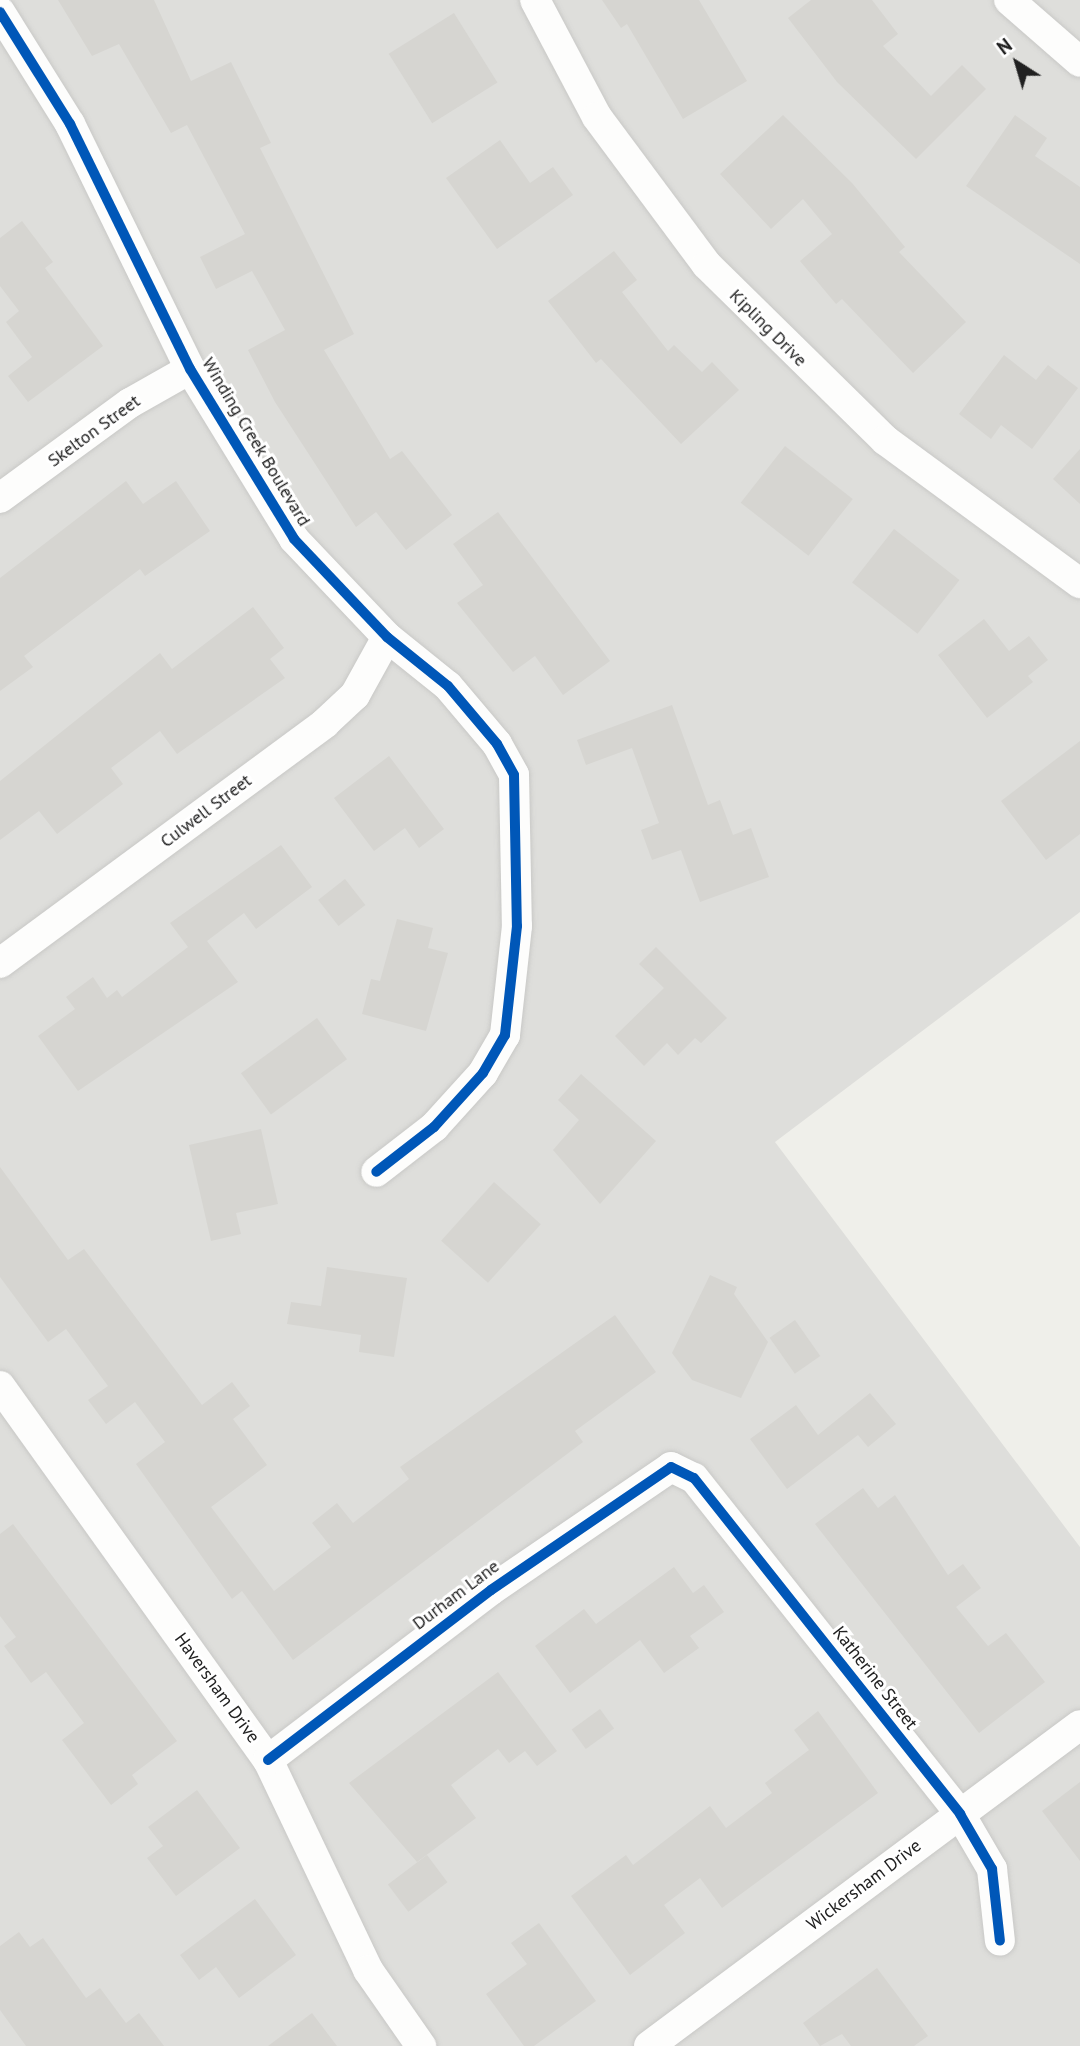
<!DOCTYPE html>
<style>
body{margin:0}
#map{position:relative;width:1080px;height:2046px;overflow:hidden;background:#efefea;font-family:"PT Sans",sans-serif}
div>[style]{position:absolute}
.residential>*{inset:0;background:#dededb}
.building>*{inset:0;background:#d6d5d1;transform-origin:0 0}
.roads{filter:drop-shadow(0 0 2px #c8c8c6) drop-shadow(0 0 2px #c8c8c6)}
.street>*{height:30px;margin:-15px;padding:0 15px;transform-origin:15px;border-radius:15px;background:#fdfdfc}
.cycleway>*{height:10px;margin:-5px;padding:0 5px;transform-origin:5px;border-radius:5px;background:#0057b8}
span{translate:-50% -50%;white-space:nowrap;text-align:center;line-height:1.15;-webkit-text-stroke:6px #fff;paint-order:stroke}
.street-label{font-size:18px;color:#212121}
.north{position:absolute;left:982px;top:28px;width:70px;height:70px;-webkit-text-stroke:5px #fff;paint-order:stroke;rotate:323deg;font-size:19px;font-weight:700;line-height:28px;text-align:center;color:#212121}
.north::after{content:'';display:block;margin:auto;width:24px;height:32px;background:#212121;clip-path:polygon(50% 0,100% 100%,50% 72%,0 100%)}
</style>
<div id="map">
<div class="residential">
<div style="clip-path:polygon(0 0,1080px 0,1080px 912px,775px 1142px,1080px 1547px,1080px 2046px,0 2046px)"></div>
</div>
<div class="building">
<div style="clip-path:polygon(58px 0,154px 0,191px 81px,231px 62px,271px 143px,260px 148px,354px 334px,324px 350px,390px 459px,402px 451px,452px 515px,406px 550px,376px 512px,356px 527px,275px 402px,248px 350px,285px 330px,252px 271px,216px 289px,200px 257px,245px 234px,187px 125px,171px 133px,119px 44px,92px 56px)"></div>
<div style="clip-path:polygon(602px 0,699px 0,747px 81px,683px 119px,627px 24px,621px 28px)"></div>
<div style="clip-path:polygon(811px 0,872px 0,898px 34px,883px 46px,931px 96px,962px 65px,986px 89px,916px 159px,837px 82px,788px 18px)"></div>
<div style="left:454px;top:13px;width:82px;height:77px;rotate:58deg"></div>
<div style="clip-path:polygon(783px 115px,852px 183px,905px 247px,899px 252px,966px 322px,913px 373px,842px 299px,836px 304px,800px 261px,832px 234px,803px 199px,771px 229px,720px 174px)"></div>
<div style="clip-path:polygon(1015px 115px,1047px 138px,1035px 156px,1080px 187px,1080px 264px,966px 186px)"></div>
<div style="clip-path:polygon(500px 140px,530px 183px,553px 167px,573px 195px,497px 249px,446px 178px)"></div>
<div style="clip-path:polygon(22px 221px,53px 262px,45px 268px,103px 346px,28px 402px,8px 376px,32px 357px,6px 322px,19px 311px,0 286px,0 238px)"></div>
<div style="clip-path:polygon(614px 251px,637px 280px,622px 292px,668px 351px,674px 345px,702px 372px,712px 362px,739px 390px,681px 444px,601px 359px,596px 363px,548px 301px)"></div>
<div style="clip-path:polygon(1004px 355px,1036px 380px,1048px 365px,1078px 388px,1032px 449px,1001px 425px,991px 439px,959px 414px)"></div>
<div style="left:785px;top:446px;width:86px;height:72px;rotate:38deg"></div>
<div style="clip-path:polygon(1080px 449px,1080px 504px,1053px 479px)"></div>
<div style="clip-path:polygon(126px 481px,143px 504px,176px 481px,210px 531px,145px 576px,140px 569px,24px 656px,33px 667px,0 691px,0 578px)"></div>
<div style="clip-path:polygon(498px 512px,610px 661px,563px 695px,535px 656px,513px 672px,457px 603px,483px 585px,453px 544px)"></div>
<div style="left:894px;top:529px;width:83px;height:68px;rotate:38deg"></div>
<div style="clip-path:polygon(253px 607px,284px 648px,270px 659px,285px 678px,177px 754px,160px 731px,111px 768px,123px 784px,57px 834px,39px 811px,0 840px,0 781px,160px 653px,172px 669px)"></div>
<div style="clip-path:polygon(984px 619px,1009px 651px,1029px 636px,1048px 660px,1028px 676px,1033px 682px,987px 718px,938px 655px)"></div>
<div style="clip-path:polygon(672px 705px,708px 805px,720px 800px,733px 835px,751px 828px,769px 877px,700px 902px,681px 850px,652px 860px,641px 830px,659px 823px,632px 748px,586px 765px,577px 740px)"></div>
<div style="clip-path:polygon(1080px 741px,1080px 834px,1046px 860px,1001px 801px)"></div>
<div style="clip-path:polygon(389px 756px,444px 829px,419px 848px,405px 828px,374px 851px,334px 798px)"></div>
<div style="clip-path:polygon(281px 845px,312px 887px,256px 929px,244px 913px,207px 941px,238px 982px,78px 1091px,38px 1036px,75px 1009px,66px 997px,93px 977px,107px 998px,117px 990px,122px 997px,188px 947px,170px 923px)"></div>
<div style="left:345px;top:879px;width:33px;height:34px;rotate:52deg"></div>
<div style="clip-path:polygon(397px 919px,433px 928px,428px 948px,448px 953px,426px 1031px,362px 1014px,371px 979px,380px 981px)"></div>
<div style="clip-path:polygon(656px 947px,727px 1018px,701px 1043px,695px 1038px,678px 1055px,667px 1043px,644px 1066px,615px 1036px,664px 988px,639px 964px)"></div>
<div style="left:317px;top:1018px;width:51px;height:94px;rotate:54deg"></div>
<div style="clip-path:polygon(581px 1074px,656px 1141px,600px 1204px,553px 1150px,579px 1120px,558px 1100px)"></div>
<div style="clip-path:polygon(261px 1129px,278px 1204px,236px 1213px,241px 1234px,211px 1241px,189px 1145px)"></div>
<div style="clip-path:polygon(0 1167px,68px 1260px,84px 1249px,202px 1405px,232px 1382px,250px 1406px,233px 1419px,267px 1465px,211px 1507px,274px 1591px,331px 1547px,312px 1523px,337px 1503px,353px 1523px,409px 1479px,400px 1467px,615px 1315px,656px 1372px,575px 1431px,583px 1442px,293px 1660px,242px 1591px,232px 1599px,136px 1464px,165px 1442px,135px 1402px,106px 1424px,88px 1400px,108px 1386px,66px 1329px,48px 1342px,0 1277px)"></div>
<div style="left:494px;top:1182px;width:63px;height:79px;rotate:42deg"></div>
<div style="clip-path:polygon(327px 1267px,407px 1278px,394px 1357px,359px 1352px,361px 1335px,287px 1324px,291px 1302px,321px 1306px)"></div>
<div style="clip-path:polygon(710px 1275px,737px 1287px,734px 1294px,768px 1342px,741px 1398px,692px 1380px,672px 1353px)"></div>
<div style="left:795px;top:1320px;width:44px;height:31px;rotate:55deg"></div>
<div style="clip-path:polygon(870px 1393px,896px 1424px,868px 1447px,858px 1435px,787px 1489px,750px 1439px,796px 1405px,818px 1435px)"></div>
<div style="clip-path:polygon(863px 1488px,878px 1508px,895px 1495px,948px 1575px,963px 1564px,981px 1588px,956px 1607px,988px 1646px,1006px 1633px,1045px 1682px,979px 1733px,815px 1524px)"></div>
<div style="clip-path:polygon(13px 1524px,177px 1741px,132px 1775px,138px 1784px,111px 1805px,62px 1740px,84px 1723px,46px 1672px,31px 1683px,4px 1646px,16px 1637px,0 1616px,0 1534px)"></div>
<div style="clip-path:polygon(674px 1567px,693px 1593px,704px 1585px,724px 1612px,690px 1636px,699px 1648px,664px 1673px,640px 1640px,570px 1693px,535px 1646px,584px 1609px,596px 1624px)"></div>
<div style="clip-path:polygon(498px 1672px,557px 1751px,537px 1766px,525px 1751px,509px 1763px,498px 1749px,451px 1785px,476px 1818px,417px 1862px,349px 1783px)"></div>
<div style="left:600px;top:1709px;width:24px;height:35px;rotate:54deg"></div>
<div style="clip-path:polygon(818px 1711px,878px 1793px,722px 1908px,700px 1878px,664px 1905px,685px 1933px,630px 1975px,571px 1896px,626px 1855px,633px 1865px,710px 1806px,726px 1828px,772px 1793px,765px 1783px,809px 1750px,794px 1730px)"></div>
<div style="clip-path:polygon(1080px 1782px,1080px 1861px,1042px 1811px)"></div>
<div style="clip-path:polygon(197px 1790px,240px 1848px,176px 1896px,147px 1858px,163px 1846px,148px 1827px)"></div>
<div style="left:427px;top:1855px;width:34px;height:49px;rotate:53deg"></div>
<div style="clip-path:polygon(255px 1899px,296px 1955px,239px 1998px,216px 1967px,199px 1980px,180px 1955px)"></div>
<div style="clip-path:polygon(539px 1923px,596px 2001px,534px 2046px,524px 2046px,486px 1994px,527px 1964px,511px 1943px)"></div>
<div style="clip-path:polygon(19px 1932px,30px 1947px,43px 1938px,86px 1998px,100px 1988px,126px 2023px,139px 2013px,164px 2046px,26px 2046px,0 2010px,0 1946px)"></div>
<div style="clip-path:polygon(877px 1968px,928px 2036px,914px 2046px,851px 2046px,842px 2034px,820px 2046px,803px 2023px)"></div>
<div style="clip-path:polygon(312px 2013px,337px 2046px,268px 2046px)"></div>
</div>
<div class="roads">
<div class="street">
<div style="left:535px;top:0;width:132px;rotate:62.1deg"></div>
<div style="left:597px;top:117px;width:184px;rotate:53.4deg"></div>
<div style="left:707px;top:265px;width:250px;rotate:44.5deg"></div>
<div style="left:885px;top:440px;width:242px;rotate:36.3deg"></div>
<div style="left:1009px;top:0;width:94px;rotate:41.1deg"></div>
<div style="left:0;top:12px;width:132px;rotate:58deg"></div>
<div style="left:70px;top:124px;width:273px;rotate:63.9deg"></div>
<div style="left:190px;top:369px;width:199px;rotate:58.5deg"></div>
<div style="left:294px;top:539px;width:135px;rotate:46.5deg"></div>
<div style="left:387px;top:637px;width:78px;rotate:38.8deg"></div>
<div style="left:448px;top:686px;width:76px;rotate:49.8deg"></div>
<div style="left:497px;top:744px;width:35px;rotate:61deg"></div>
<div style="left:514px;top:775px;width:151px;rotate:88.9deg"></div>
<div style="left:517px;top:926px;width:110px;rotate:96.3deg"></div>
<div style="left:505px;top:1035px;width:44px;rotate:120.1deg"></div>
<div style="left:483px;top:1073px;width:73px;rotate:132.2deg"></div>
<div style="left:434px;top:1127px;width:73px;rotate:142.2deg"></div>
<div style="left:0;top:498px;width:161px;rotate:-36.2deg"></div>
<div style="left:130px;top:403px;width:69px;rotate:-29.5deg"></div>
<div style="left:0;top:963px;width:404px;rotate:-36.4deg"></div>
<div style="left:325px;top:723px;width:41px;rotate:-43deg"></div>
<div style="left:355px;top:695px;width:66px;rotate:-61.1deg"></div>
<div style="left:0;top:1386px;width:460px;rotate:54.4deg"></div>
<div style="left:268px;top:1760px;width:233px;rotate:64.5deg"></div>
<div style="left:368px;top:1970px;width:93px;rotate:55.1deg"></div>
<div style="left:268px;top:1760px;width:280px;rotate:-37.3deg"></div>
<div style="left:491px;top:1590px;width:218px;rotate:-34.3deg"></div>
<div style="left:671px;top:1467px;width:25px;rotate:26deg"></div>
<div style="left:694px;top:1478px;width:429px;rotate:51.6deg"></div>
<div style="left:960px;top:1814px;width:64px;rotate:59.8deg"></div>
<div style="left:992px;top:1869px;width:72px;rotate:83.7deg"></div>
<div style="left:649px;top:2046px;width:537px;rotate:-36.68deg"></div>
</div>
</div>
<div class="cycleway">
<div style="left:0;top:12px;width:132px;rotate:58deg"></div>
<div style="left:70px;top:124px;width:273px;rotate:63.9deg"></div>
<div style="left:190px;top:369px;width:199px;rotate:58.5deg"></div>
<div style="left:294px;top:539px;width:135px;rotate:46.5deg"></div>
<div style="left:387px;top:637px;width:78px;rotate:38.8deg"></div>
<div style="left:448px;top:686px;width:76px;rotate:49.8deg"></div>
<div style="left:497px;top:744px;width:35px;rotate:61deg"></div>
<div style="left:514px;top:775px;width:151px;rotate:88.9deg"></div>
<div style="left:517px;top:926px;width:110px;rotate:96.3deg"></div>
<div style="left:505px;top:1035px;width:44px;rotate:120.1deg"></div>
<div style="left:483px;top:1073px;width:73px;rotate:132.2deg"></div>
<div style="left:434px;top:1127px;width:73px;rotate:142.2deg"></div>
<div style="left:268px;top:1760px;width:280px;rotate:-37.3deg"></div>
<div style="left:491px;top:1590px;width:218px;rotate:-34.3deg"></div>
<div style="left:671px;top:1467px;width:25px;rotate:26deg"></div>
<div style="left:694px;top:1478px;width:429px;rotate:51.6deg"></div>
<div style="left:960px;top:1814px;width:64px;rotate:59.8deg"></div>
<div style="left:992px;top:1869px;width:72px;rotate:83.7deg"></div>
</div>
<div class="street-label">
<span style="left:768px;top:328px;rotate:45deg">Kipling Drive</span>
<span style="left:94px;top:431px;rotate:-36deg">Skelton Street</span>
<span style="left:256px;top:442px;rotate:59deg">Winding Creek Boulevard</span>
<span style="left:206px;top:811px;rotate:-37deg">Culwell Street</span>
<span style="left:456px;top:1595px;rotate:-37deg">Durham Lane</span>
<span style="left:875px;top:1678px;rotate:52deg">Katherine Street</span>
<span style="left:217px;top:1688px;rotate:54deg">Haversham Drive</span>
<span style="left:864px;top:1885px;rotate:-37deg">Wickersham Drive</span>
</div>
<div class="north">N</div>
</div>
